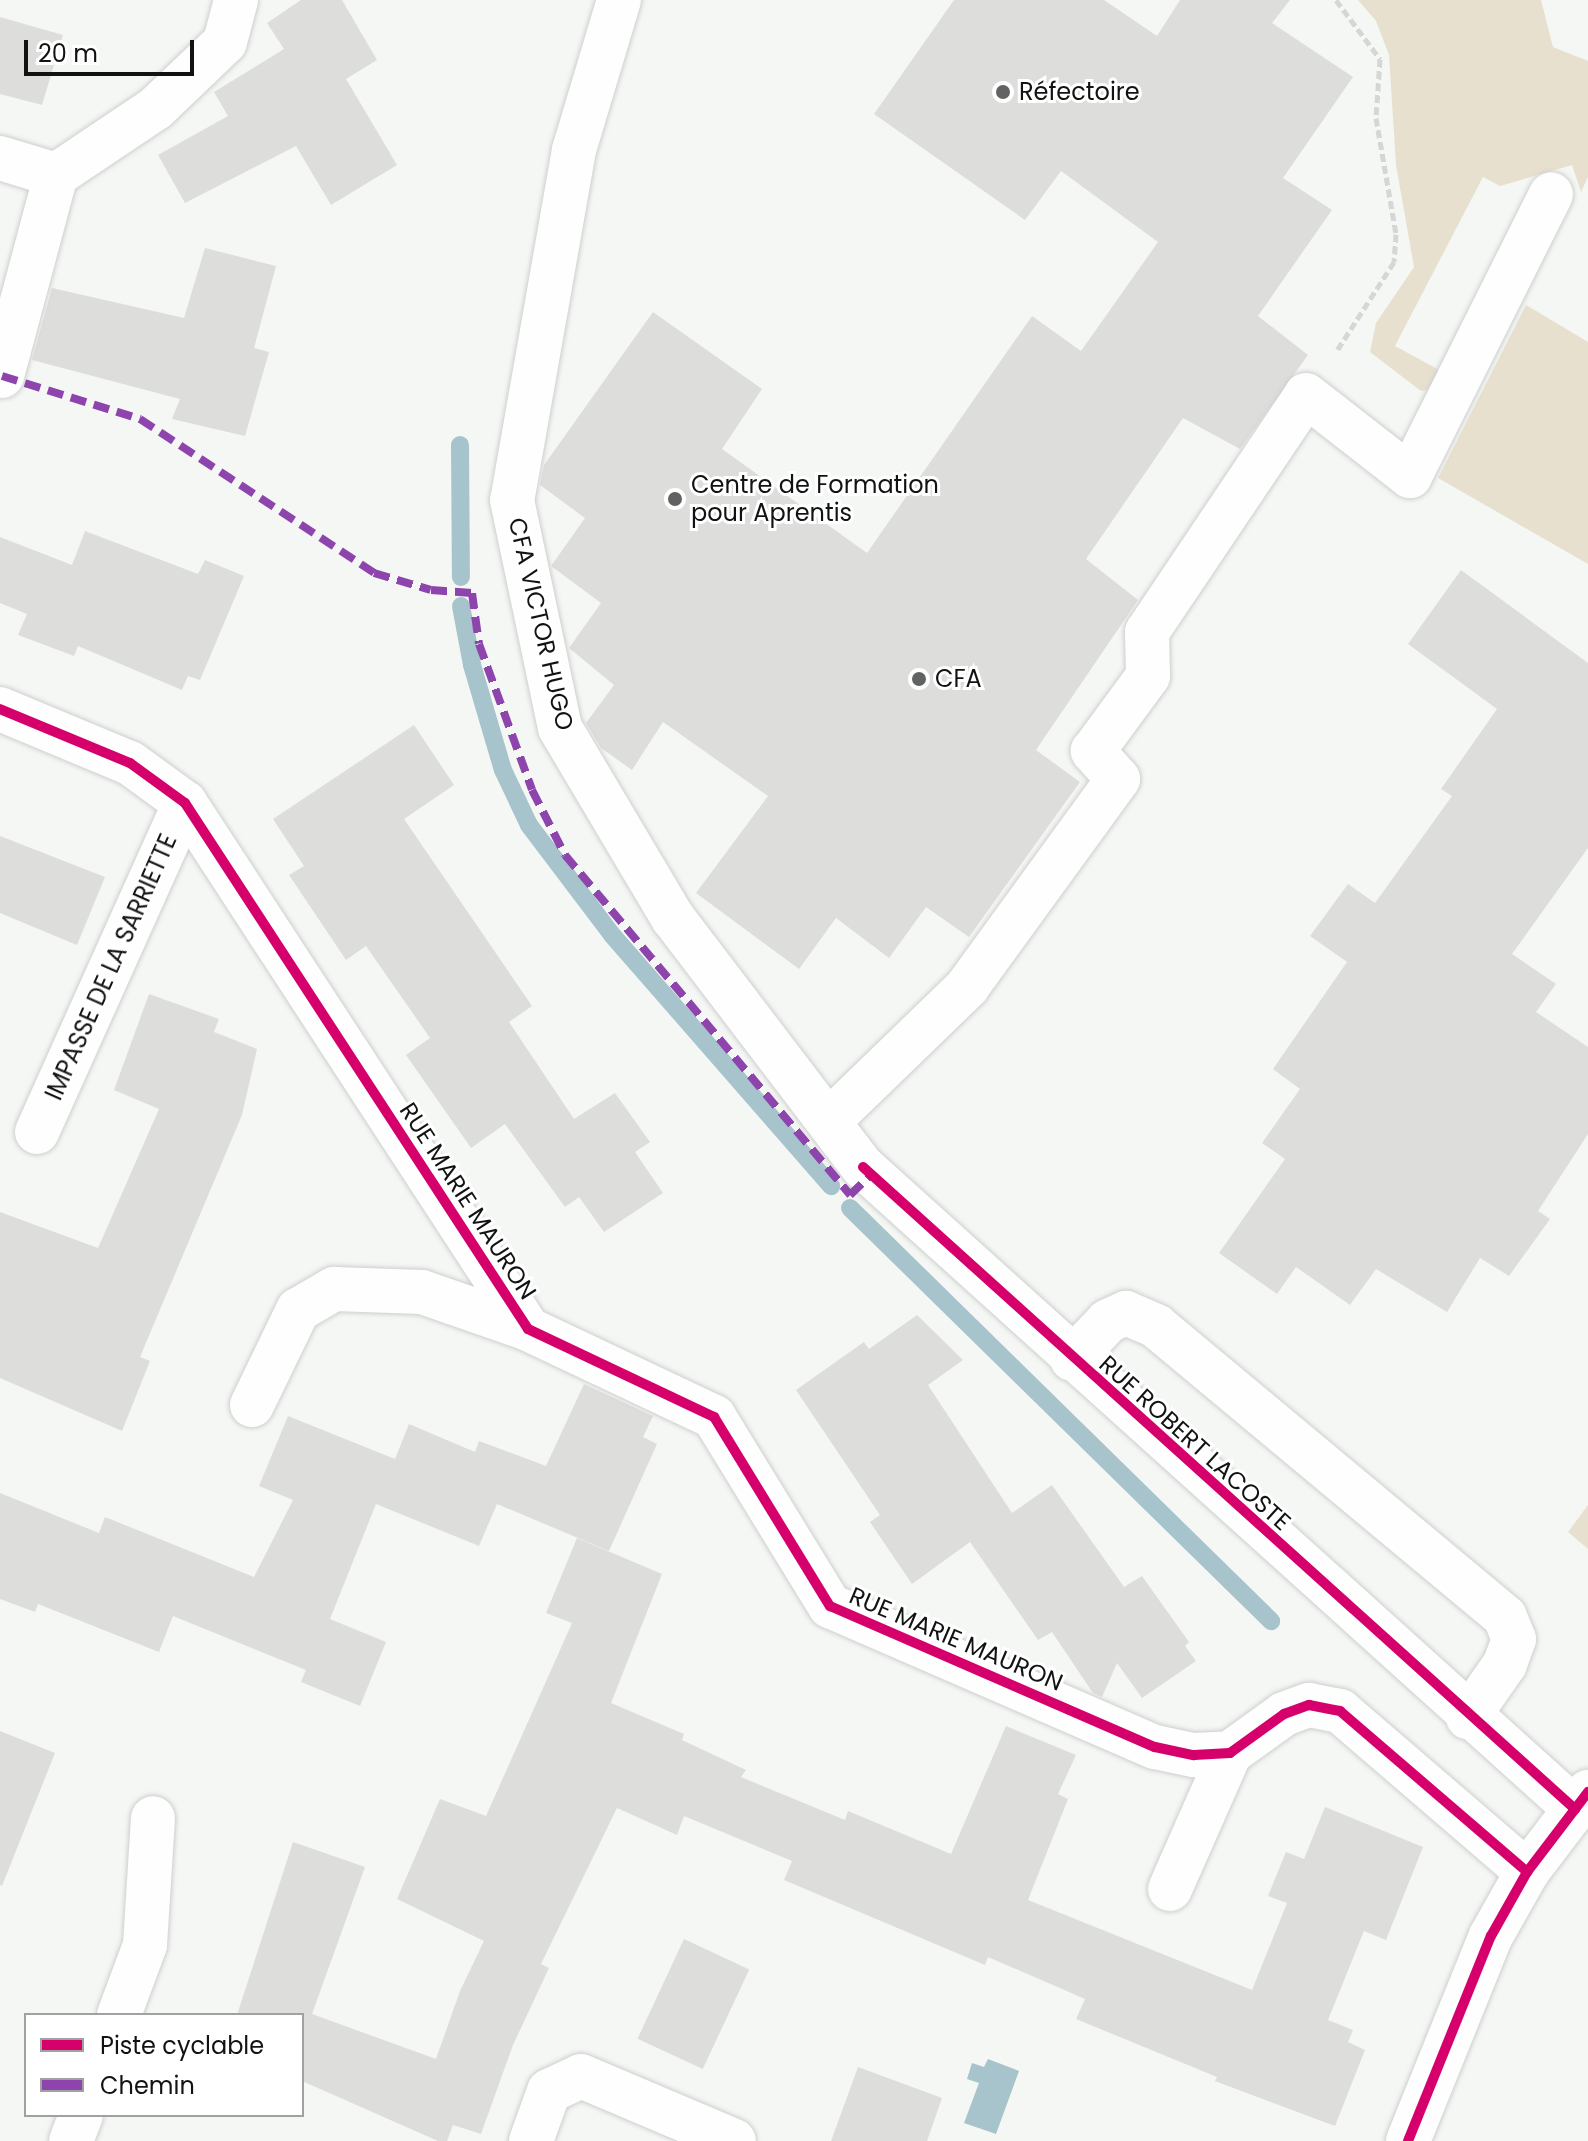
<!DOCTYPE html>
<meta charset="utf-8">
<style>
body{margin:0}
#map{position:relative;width:1588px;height:2141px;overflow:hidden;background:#f4f7f4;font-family:Poppins,sans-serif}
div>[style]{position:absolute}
.green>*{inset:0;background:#e8e0cf}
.water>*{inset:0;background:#a7c3cb}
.stream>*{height:18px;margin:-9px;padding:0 9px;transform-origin:9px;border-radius:9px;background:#a7c3cb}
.building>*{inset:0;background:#dddedc;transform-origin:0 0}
.path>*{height:5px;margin-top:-2.5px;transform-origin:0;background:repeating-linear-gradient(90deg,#d5d6d5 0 8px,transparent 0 12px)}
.roads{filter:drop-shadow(0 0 2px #cecfce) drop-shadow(0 0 2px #cecfce)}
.minor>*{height:44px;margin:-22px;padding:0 22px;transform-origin:22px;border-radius:22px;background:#fdfefd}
.quiet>*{height:8px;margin-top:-4px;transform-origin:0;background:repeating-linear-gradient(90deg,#8e44ad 0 16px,transparent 0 24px)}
.cycleway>*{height:10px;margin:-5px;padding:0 5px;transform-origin:5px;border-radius:5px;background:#d6006c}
.dots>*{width:22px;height:22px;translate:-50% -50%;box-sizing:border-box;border:4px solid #fff;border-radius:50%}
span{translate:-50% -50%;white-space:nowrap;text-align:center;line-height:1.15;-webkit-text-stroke:6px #fff;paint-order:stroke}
.poi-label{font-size:24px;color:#111312}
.left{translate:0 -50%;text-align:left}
.street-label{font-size:24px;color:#111312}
.legend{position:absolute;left:24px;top:2013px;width:280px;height:104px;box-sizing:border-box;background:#fff;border:2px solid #a0a1a0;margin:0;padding:10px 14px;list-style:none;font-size:24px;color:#111312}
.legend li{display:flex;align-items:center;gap:16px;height:40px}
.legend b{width:40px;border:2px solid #a0a1a0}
.scale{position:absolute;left:24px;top:40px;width:170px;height:36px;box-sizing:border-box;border:4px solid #111312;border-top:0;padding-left:10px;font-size:24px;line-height:28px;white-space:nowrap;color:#111312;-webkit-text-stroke:6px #fff;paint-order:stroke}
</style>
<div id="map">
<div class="green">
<div style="clip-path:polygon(1358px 0,1541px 0,1553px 47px,1588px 61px,1588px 177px,1581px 192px,1572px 165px,1500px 186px,1483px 177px,1395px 346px,1441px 371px,1427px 390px,1421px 391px,1370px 352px,1376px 323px,1414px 267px,1396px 165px,1389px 55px,1376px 21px)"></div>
<div style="clip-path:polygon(1526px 305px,1588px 342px,1588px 564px,1438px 478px)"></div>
<div style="clip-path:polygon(1588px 1505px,1588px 1549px,1568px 1532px)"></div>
</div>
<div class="water">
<div style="clip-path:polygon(988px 2059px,1019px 2071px,996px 2134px,964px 2123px,979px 2083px,967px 2079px,972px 2063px,984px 2067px)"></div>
</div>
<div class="stream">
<div style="left:460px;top:445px;width:132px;rotate:89.6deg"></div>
<div style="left:461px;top:606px;width:60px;rotate:79.4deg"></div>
<div style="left:472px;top:665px;width:109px;rotate:73.6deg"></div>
<div style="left:503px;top:770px;width:61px;rotate:64.7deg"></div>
<div style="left:529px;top:825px;width:139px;rotate:52.9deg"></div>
<div style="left:613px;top:936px;width:332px;rotate:48.9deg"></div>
<div style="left:850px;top:1208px;width:590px;rotate:44.45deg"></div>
</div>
<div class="building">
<div style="clip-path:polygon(301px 0,342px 0,377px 60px,346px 79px,397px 165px,331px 205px,296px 146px,185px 203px,158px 155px,228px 116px,214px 92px,284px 49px,267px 23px)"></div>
<div style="clip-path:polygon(954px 0,1104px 0,1157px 36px,1180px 0,1290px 0,1272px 23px,1353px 77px,1283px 178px,1332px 210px,1258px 316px,1308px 355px,1240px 449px,1183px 418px,1086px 559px,1138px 600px,1036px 750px,1080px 782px,969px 937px,926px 907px,889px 958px,836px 918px,799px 969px,696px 893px,768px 796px,663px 722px,632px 770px,601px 748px,586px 723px,614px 685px,569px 648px,601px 603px,551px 566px,585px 518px,540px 485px,544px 465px,653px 312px,762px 389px,722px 449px,867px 553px,1032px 316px,1081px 351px,1158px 242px,1061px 171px,1025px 220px,874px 114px)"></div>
<div style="clip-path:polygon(0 17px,63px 35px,42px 105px,0 94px)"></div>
<div style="clip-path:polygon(205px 248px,276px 266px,254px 348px,269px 352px,245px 436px,172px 419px,180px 399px,32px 360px,52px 288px,184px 318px)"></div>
<div style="clip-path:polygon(85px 531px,198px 574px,205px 560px,244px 576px,200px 680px,188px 676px,182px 690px,78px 646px,74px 656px,18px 635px,27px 614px,0 603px,0 537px,72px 565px)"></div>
<div style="clip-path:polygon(1461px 570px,1588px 663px,1588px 848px,1512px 954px,1556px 984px,1536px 1012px,1588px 1047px,1588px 1134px,1538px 1211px,1550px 1219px,1509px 1276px,1480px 1258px,1447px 1312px,1376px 1269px,1350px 1305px,1296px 1267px,1277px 1294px,1219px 1253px,1285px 1159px,1262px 1143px,1300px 1089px,1273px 1069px,1347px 962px,1310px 936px,1348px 884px,1375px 903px,1452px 796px,1441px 789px,1497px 709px,1408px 644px)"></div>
<div style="clip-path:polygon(414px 725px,454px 785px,404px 819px,532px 1006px,509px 1022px,574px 1119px,615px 1093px,650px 1142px,635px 1152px,663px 1193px,604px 1232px,579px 1197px,565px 1207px,505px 1124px,471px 1148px,406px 1055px,430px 1038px,366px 946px,346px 960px,289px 875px,304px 866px,273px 819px)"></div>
<div style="clip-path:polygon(0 836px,105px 877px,77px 945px,0 913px)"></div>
<div style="clip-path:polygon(149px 994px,219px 1019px,214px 1032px,257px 1049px,242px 1115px,140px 1357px,150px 1361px,122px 1431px,0 1378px,0 1212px,98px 1248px,159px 1109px,114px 1090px)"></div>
<div style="clip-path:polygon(917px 1315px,963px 1360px,928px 1385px,1012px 1513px,1052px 1485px,1124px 1587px,1142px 1576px,1189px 1642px,1185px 1646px,1196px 1661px,1142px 1698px,1117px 1663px,1102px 1697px,1093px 1693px,1052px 1632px,1038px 1640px,970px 1542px,912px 1584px,870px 1522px,880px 1515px,796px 1390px,864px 1342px,869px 1349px)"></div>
<div style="clip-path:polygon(584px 1384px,653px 1416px,643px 1437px,657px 1444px,609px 1551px,497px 1504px,479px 1546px,376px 1504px,330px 1619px,386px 1642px,360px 1706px,301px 1682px,306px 1670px,173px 1616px,159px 1652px,38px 1604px,35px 1612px,0 1599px,0 1493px,99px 1533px,105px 1517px,254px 1577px,293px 1500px,259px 1486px,288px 1416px,395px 1459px,409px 1424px,475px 1452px,479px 1441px,546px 1466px)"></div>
<div style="clip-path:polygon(577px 1538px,662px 1574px,611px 1703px,684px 1734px,682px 1740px,746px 1770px,741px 1777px,845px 1820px,848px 1811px,951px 1854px,1006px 1726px,1076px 1755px,1058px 1794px,1068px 1799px,1028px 1900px,1252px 1990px,1287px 1903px,1268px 1896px,1286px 1852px,1304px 1859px,1325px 1807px,1423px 1847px,1386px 1940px,1364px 1931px,1328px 2020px,1353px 2030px,1348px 2042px,1365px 2050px,1335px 2126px,1215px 2081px,1217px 2077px,1076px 2019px,1085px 1999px,988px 1957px,985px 1965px,784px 1880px,792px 1861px,684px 1816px,677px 1835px,617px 1808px,541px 1964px,549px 1968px,513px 2045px,481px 2134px,453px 2125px,447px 2141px,438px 2141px,302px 2081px,302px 2015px,237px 2015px,293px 1842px,365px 1867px,312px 2014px,436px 2059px,460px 1991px,484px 1941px,397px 1899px,440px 1799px,486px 1816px,572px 1623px,546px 1613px)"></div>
<div style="clip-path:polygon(0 1731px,55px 1753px,2px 1886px,0 1885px)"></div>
<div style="left:684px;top:1939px;width:72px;height:110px;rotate:25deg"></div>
<div style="clip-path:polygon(858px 2067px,942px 2098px,927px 2141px,831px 2141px)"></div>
</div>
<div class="path">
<div style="left:1336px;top:0;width:74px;rotate:53.3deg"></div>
<div style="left:1380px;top:59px;width:59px;rotate:93.9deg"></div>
<div style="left:1376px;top:118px;width:118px;rotate:80.2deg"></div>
<div style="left:1396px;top:234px;width:28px;rotate:94deg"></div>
<div style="left:1394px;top:262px;width:107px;rotate:122.8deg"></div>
</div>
<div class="roads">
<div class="minor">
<div style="left:619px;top:0;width:157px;rotate:106.7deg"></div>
<div style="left:574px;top:150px;width:355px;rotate:100deg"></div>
<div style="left:512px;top:500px;width:233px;rotate:78.1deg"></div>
<div style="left:560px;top:728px;width:221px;rotate:59.3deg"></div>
<div style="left:673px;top:918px;width:313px;rotate:52.7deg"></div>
<div style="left:863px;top:1167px;width:959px;rotate:42.04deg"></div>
<div style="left:0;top:158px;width:59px;rotate:16.9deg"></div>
<div style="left:56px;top:175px;width:120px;rotate:-33.8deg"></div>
<div style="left:156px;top:108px;width:95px;rotate:-43.7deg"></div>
<div style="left:225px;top:42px;width:43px;rotate:-75.3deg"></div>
<div style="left:2px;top:376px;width:208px;rotate:-75deg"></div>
<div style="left:0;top:709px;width:141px;rotate:22.6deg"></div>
<div style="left:130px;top:763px;width:68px;rotate:36deg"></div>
<div style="left:185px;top:803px;width:628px;rotate:56.89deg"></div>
<div style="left:528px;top:1329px;width:206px;rotate:25.3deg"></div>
<div style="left:714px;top:1417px;width:222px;rotate:58.5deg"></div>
<div style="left:830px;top:1606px;width:354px;rotate:23.5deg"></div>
<div style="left:1155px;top:1747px;width:40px;rotate:12deg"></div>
<div style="left:1194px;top:1755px;width:36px;rotate:-3deg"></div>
<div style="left:1230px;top:1753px;width:67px;rotate:-35.8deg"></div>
<div style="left:1284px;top:1714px;width:27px;rotate:-20deg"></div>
<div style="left:1309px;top:1705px;width:32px;rotate:11deg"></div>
<div style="left:1340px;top:1711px;width:247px;rotate:40.7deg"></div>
<div style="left:831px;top:1119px;width:190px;rotate:-44.1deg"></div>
<div style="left:967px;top:987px;width:257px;rotate:-54deg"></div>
<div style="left:1118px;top:779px;width:38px;rotate:-132deg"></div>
<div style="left:1093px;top:751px;width:93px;rotate:-53.7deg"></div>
<div style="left:1148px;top:676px;width:44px;rotate:-91.3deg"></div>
<div style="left:1147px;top:632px;width:285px;rotate:-56.1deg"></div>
<div style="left:1306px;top:395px;width:132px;rotate:37.9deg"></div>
<div style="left:1410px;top:476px;width:315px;rotate:-63.4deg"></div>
<div style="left:37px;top:1132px;width:361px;rotate:-65.8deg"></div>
<div style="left:1072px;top:1359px;width:52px;rotate:-46.5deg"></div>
<div style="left:1108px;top:1321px;width:20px;rotate:-24deg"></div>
<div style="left:1126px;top:1313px;width:33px;rotate:23deg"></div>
<div style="left:1156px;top:1326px;width:454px;rotate:39.8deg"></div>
<div style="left:1505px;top:1617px;width:24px;rotate:68deg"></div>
<div style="left:1514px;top:1639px;width:27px;rotate:110deg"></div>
<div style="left:1505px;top:1664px;width:65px;rotate:124.9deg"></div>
<div style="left:252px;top:1405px;width:106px;rotate:-64.2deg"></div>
<div style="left:298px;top:1310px;width:42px;rotate:-30.3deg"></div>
<div style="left:334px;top:1289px;width:88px;rotate:2deg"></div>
<div style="left:422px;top:1292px;width:112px;rotate:19.2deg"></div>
<div style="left:1170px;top:1889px;width:149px;rotate:-66.2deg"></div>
<div style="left:119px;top:2015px;width:75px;rotate:-69.6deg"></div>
<div style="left:145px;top:1945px;width:127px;rotate:-86.4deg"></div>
<div style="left:71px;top:2141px;width:28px;rotate:-69deg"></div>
<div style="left:531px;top:2141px;width:53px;rotate:-70.2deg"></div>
<div style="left:549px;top:2091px;width:35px;rotate:-25deg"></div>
<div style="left:581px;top:2076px;width:166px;rotate:23deg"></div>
<div style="left:1408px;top:2141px;width:221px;rotate:-68deg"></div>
<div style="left:1491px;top:1936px;width:73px;rotate:-60.6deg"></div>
<div style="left:1527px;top:1872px;width:101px;rotate:-52.7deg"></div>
</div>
</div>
<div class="quiet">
<div style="left:2px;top:376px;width:145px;rotate:17.3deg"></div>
<div style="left:140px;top:419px;width:280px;rotate:33.3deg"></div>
<div style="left:374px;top:573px;width:59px;rotate:16.6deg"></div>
<div style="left:431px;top:590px;width:41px;rotate:4.2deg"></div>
<div style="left:472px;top:593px;width:51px;rotate:82.2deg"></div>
<div style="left:479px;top:644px;width:155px;rotate:70deg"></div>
<div style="left:532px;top:790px;width:73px;rotate:63.1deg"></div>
<div style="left:565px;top:855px;width:444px;rotate:50deg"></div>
<div style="left:850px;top:1195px;width:29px;rotate:-44deg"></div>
</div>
<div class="cycleway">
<div style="left:0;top:709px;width:141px;rotate:22.6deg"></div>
<div style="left:130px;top:763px;width:68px;rotate:36deg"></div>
<div style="left:185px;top:803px;width:628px;rotate:56.89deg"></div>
<div style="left:528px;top:1329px;width:206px;rotate:25.3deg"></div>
<div style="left:714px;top:1417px;width:222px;rotate:58.5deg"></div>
<div style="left:830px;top:1606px;width:354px;rotate:23.5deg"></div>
<div style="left:1155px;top:1747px;width:40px;rotate:12deg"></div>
<div style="left:1194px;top:1755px;width:36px;rotate:-3deg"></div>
<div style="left:1230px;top:1753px;width:67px;rotate:-35.8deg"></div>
<div style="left:1284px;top:1714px;width:27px;rotate:-20deg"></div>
<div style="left:1309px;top:1705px;width:32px;rotate:11deg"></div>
<div style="left:1340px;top:1711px;width:247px;rotate:40.7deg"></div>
<div style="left:863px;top:1167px;width:959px;rotate:42.04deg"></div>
<div style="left:1408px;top:2141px;width:221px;rotate:-68deg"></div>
<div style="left:1491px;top:1936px;width:73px;rotate:-60.6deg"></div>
<div style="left:1527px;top:1872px;width:101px;rotate:-52.7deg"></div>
</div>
<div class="dots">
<div style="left:1003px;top:92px;background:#606361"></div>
<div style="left:675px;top:499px;background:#606361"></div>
<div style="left:919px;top:679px;background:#606361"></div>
</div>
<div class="poi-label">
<span class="left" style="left:1019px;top:92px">Réfectoire</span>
<span class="left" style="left:691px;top:499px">Centre de Formation<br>pour Aprentis</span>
<span class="left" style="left:935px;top:679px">CFA</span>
</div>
<div class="street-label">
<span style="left:541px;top:624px;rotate:77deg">CFA VICTOR HUGO</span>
<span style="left:111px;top:967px;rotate:-66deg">IMPASSE DE LA SARRIETTE</span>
<span style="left:468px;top:1201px;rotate:57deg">RUE MARIE MAURON</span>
<span style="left:1195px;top:1443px;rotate:42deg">RUE ROBERT LACOSTE</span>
<span style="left:956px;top:1639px;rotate:23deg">RUE MARIE MAURON</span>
</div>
<ul class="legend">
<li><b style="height:10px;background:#d6006c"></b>Piste cyclable</li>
<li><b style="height:10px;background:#8e44ad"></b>Chemin</li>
</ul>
<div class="scale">20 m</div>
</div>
